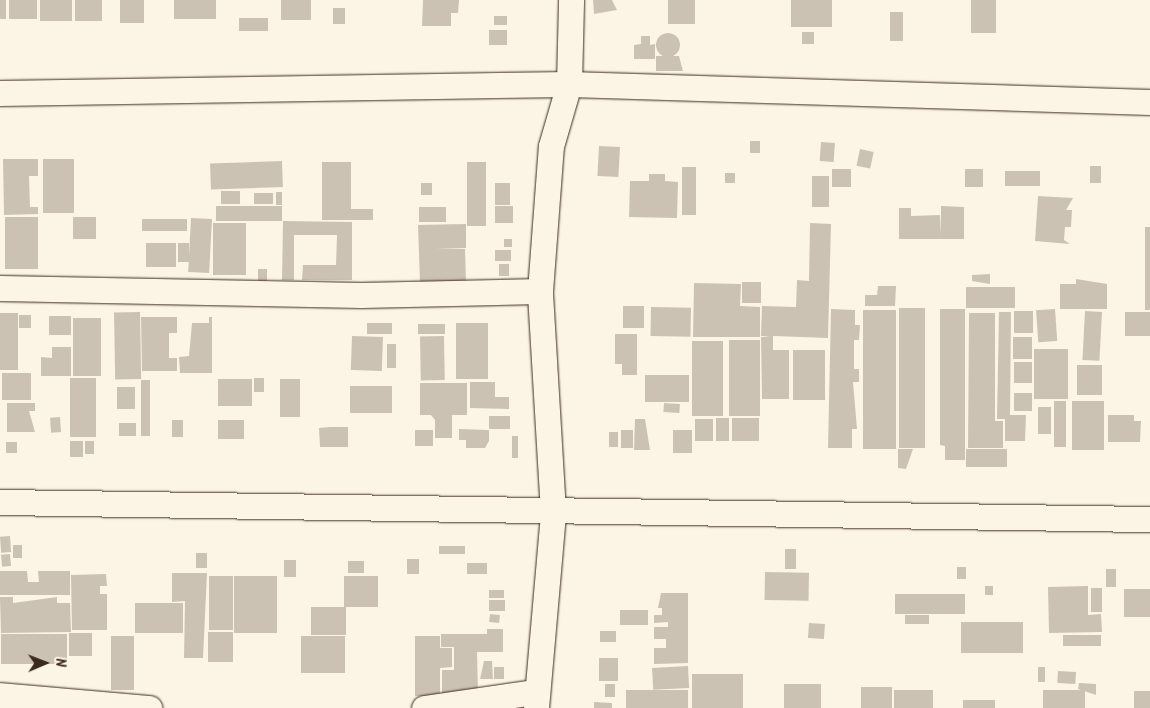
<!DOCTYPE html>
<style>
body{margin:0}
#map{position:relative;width:1150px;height:708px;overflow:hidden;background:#fcf5e5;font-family:Kalam,sans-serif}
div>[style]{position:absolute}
.building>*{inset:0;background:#ccc2b3;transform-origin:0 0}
.round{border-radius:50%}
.roads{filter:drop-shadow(0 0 1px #3b2a1e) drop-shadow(0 0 1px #3b2a1e)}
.minor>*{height:25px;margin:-12.5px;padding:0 12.5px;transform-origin:12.5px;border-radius:12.5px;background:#fcf5e5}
span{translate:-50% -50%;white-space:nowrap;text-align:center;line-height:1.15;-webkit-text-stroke:5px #fcf5e5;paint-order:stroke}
.north{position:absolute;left:20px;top:638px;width:50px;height:50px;-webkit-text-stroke:4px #fcf5e5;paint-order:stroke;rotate:89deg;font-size:14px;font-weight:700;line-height:20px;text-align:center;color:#3b2a1e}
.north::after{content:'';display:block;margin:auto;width:18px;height:22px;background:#3b2a1e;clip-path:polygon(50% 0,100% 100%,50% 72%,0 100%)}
</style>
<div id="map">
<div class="building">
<div style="left:0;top:0;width:6px;height:19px"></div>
<div style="left:9px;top:0;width:28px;height:19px"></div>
<div style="left:40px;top:0;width:32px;height:21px"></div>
<div style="left:75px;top:0;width:27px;height:21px"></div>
<div style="left:120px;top:0;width:24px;height:23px"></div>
<div style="left:174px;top:0;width:42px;height:19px"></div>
<div style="left:281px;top:0;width:30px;height:20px"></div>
<div style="clip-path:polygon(423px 0,459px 0,458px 13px,451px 13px,451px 26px,422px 26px)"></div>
<div style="clip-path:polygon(593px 0,612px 0,617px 10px,594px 14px)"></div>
<div style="left:668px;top:0;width:27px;height:24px"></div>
<div style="left:791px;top:0;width:41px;height:27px"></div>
<div style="left:971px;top:0;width:25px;height:33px"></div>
<div style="left:333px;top:8px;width:12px;height:16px"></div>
<div style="left:890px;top:12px;width:13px;height:29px"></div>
<div style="left:494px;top:16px;width:13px;height:9px"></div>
<div style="left:268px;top:18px;width:13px;height:29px;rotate:90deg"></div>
<div style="left:489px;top:30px;width:18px;height:15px"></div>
<div style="left:802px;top:32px;width:12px;height:12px"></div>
<div class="round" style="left:656px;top:33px;width:24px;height:24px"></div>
<div style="clip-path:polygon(641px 36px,650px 36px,650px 45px,655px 44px,655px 59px,634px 59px,634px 45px,641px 44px)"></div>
<div style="clip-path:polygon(656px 56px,679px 56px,683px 71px,656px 71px)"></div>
<div style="left:750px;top:141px;width:10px;height:12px"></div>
<div style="left:821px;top:142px;width:14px;height:19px;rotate:4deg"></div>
<div style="left:599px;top:146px;width:21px;height:30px;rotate:3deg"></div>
<div style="left:860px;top:149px;width:14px;height:17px;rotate:12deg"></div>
<div style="clip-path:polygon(3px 159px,38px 159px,38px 176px,29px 176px,30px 207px,38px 207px,38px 214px,4px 215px)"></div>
<div style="left:43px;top:159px;width:31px;height:54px"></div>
<div style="left:282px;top:161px;width:26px;height:72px;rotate:88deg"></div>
<div style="clip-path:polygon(322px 162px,351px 162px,351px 209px,373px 209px,373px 220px,322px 220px)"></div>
<div style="left:467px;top:162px;width:19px;height:64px"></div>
<div style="left:1090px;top:166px;width:11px;height:17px"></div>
<div style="left:682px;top:167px;width:14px;height:48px"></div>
<div style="left:832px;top:169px;width:19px;height:18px"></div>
<div style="left:965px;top:169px;width:18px;height:18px"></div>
<div style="left:1005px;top:171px;width:35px;height:15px"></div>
<div style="left:725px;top:173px;width:10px;height:10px"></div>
<div style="clip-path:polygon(649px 174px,665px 174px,665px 181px,678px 182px,677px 218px,629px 217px,630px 181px,649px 181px)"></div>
<div style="left:812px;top:176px;width:17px;height:31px"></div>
<div style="left:421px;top:183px;width:11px;height:12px"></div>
<div style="left:495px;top:183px;width:15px;height:22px"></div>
<div style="left:240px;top:191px;width:13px;height:19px;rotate:90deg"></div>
<div style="left:276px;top:192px;width:6px;height:13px"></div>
<div style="left:254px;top:193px;width:19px;height:11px"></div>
<div style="clip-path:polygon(1038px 196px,1073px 198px,1066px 210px,1072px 210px,1071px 227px,1065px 227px,1064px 240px,1070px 244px,1035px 241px)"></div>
<div style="left:282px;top:206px;width:15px;height:66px;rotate:90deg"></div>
<div style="left:495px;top:206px;width:18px;height:17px"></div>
<div style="clip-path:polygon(941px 206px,964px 207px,964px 239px,899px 239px,899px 208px,911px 208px,911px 216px,940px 215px,941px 235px)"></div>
<div style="left:446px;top:207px;width:15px;height:27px;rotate:90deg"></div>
<div style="left:5px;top:217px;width:33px;height:52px"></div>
<div style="left:73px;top:217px;width:23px;height:22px"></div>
<div style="left:191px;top:218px;width:21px;height:54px;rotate:3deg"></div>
<div style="left:187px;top:219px;width:12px;height:45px;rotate:90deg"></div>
<div style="clip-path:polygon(283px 221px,352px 222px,352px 280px,302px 280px,303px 265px,336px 265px,337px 235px,294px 235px,294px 280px,282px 280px)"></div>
<div style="left:213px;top:223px;width:33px;height:52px"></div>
<div style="clip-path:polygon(810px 223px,831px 224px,828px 338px,773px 336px,773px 350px,789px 350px,789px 399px,762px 399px,761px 337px,770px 337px,761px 336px,762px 306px,796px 307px,797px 280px,809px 281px)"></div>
<div style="clip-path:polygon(466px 224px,466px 248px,436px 249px,465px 249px,466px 282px,420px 283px,418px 225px)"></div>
<div style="left:1145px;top:227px;width:5px;height:83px"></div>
<div style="left:504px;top:239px;width:8px;height:8px"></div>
<div style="left:146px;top:243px;width:30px;height:24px"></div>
<div style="left:178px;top:243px;width:11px;height:19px"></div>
<div style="left:495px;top:250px;width:16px;height:11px"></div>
<div style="left:499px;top:264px;width:10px;height:12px"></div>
<div style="left:258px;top:269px;width:9px;height:13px"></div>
<div style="clip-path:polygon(990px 274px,990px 284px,972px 281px,972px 275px)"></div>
<div style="clip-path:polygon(1076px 279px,1107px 284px,1107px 309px,1060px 309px,1060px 284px,1076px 284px)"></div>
<div style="left:761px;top:282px;width:21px;height:19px;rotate:90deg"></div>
<div style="clip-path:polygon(694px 283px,741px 284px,740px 306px,760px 307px,760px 337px,693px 337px)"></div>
<div style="clip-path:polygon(878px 286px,896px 286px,895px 306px,865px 306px,865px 295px,877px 295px)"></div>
<div style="left:1015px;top:287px;width:21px;height:49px;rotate:90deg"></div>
<div style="left:623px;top:306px;width:21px;height:22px"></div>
<div style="left:651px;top:307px;width:40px;height:29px;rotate:1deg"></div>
<div style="left:899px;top:308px;width:26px;height:140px"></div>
<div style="clip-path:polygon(831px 309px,855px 310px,855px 325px,860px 325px,859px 340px,854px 340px,854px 369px,859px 369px,859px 382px,853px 382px,857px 429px,852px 429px,852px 448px,828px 448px)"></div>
<div style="clip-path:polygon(940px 309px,965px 309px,965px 460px,945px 460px,945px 446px,940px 445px)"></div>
<div style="left:1055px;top:309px;width:32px;height:19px;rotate:86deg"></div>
<div style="left:863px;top:310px;width:33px;height:139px"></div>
<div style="left:1014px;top:311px;width:19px;height:22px"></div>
<div style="left:1085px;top:311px;width:17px;height:49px;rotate:3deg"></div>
<div style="left:140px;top:312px;width:67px;height:26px;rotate:89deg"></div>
<div style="clip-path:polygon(999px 312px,1011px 312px,1010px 415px,1026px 415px,1025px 441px,1005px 441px,1005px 419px,997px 419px)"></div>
<div style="left:1125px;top:312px;width:25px;height:24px"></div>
<div style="left:0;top:313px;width:18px;height:57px"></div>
<div style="clip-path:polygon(969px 313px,995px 313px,995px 421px,1003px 421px,1003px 448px,968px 448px)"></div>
<div style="left:19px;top:315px;width:12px;height:13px"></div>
<div style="left:49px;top:316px;width:22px;height:19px"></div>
<div style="clip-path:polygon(141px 317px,177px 317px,177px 333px,169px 333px,169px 358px,177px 358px,177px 371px,142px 371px)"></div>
<div style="clip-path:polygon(209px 317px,212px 317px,212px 373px,180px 373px,179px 357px,189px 356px,192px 323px,209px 323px)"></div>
<div style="left:73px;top:318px;width:28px;height:58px"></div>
<div style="left:367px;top:323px;width:25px;height:11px"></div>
<div style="left:456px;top:323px;width:32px;height:56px"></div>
<div style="left:418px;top:324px;width:27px;height:10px"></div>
<div style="clip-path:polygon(615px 334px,637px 334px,637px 375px,622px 375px,622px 364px,615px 364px)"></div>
<div style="left:352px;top:336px;width:31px;height:34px;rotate:2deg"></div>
<div style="left:444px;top:336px;width:44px;height:24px;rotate:89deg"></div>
<div style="left:1013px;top:337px;width:19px;height:22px"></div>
<div style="left:729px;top:340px;width:31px;height:76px"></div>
<div style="left:692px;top:341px;width:31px;height:75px"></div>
<div style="left:387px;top:344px;width:9px;height:24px"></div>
<div style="clip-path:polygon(52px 347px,71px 347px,71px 376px,41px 376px,41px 357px,52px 358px)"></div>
<div style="left:1034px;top:349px;width:34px;height:50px"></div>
<div style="left:793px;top:350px;width:32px;height:50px"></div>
<div style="left:1014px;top:362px;width:18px;height:21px"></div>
<div style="left:1077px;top:365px;width:25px;height:30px"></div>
<div style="left:2px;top:373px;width:29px;height:27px"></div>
<div style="left:645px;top:375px;width:44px;height:27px"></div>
<div style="left:70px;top:378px;width:26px;height:59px"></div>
<div style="left:254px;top:378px;width:10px;height:14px"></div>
<div style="left:218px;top:379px;width:34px;height:27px"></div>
<div style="left:280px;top:379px;width:20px;height:38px"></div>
<div style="left:141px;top:380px;width:9px;height:56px"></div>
<div style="clip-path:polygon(470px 382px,495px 382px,495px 397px,509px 397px,509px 409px,470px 408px)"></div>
<div style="clip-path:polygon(420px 383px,467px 383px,467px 415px,452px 415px,452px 438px,435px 438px,435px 420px,431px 415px,420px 415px)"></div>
<div style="left:392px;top:386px;width:27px;height:42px;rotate:90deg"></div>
<div style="left:117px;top:387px;width:18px;height:22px"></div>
<div style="left:1014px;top:393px;width:18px;height:18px"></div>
<div style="left:1054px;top:401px;width:12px;height:46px"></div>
<div style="left:1072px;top:401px;width:32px;height:49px"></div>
<div style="clip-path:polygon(7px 403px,35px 403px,35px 411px,29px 411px,35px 432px,7px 432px)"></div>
<div style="left:664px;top:403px;width:16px;height:9px;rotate:4deg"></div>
<div style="left:1038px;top:407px;width:13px;height:27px"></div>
<div style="clip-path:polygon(1108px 415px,1134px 415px,1134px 421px,1141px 421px,1140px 442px,1108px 442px)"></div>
<div style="left:489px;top:416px;width:21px;height:13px"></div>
<div style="left:60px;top:417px;width:15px;height:10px;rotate:86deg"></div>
<div style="left:729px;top:418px;width:23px;height:13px;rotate:90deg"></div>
<div style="left:732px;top:418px;width:27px;height:23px"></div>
<div style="clip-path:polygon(635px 419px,645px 419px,650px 450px,634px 450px)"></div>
<div style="left:695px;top:419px;width:18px;height:22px"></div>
<div style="left:183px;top:420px;width:17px;height:11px;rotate:90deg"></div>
<div style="left:218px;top:420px;width:26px;height:19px"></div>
<div style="left:119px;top:423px;width:17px;height:13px"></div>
<div style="clip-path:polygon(330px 427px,348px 427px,348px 447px,320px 447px,319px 428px)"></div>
<div style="clip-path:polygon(459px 429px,489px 430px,489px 441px,485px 448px,466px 448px,466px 440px,459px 440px)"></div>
<div style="left:433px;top:430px;width:16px;height:18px;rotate:90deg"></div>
<div style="left:621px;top:430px;width:12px;height:18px"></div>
<div style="left:673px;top:430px;width:19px;height:23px"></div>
<div style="left:609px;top:432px;width:9px;height:15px"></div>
<div style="left:512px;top:436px;width:6px;height:22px"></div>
<div style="left:70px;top:441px;width:13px;height:16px"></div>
<div style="left:85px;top:441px;width:9px;height:13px"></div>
<div style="left:6px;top:442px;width:11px;height:11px"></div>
<div style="clip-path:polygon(898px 449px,913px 449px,906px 469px,898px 468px)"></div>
<div style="left:966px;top:449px;width:41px;height:18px"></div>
<div style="left:10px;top:536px;width:16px;height:10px;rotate:86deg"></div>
<div style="left:13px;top:545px;width:9px;height:13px"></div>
<div style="left:439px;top:546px;width:26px;height:8px"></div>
<div style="left:785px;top:549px;width:11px;height:20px"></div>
<div style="left:196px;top:553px;width:11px;height:15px"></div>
<div style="left:10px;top:554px;width:12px;height:9px;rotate:85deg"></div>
<div style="left:419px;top:559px;width:15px;height:12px;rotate:90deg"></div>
<div style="left:284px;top:560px;width:12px;height:17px"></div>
<div style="left:348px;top:561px;width:16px;height:12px"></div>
<div style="left:467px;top:563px;width:20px;height:11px"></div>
<div style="left:957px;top:567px;width:9px;height:12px"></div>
<div style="left:1106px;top:569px;width:10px;height:18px"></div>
<div style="clip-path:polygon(0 571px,27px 571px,28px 582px,39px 582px,38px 571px,70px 571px,70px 595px,0 595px)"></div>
<div style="left:765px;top:572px;width:44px;height:28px;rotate:1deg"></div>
<div style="clip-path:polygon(172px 573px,207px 573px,203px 658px,184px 658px,185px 601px,172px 602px)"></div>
<div style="clip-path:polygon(106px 574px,107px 586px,100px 586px,100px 594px,107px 594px,107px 630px,72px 630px,71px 575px)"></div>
<div style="left:209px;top:576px;width:24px;height:54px"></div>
<div style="left:234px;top:576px;width:43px;height:57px"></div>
<div style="left:344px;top:576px;width:34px;height:31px"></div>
<div style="left:985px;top:586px;width:8px;height:9px"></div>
<div style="clip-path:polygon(1088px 586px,1088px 615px,1101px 614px,1102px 632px,1049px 633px,1048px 587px)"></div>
<div style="left:1091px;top:588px;width:11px;height:24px"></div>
<div style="left:1124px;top:589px;width:26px;height:28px"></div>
<div style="left:504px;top:590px;width:8px;height:15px;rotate:90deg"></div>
<div style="clip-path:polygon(661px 593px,688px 593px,688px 663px,654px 664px,654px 648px,666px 648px,666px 639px,654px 639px,654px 627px,668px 627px,668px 622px,654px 623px,654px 615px,662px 615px,662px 608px,658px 608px)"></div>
<div style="left:895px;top:594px;width:70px;height:20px"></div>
<div style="clip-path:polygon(0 597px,13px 597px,13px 603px,57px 597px,57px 603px,70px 603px,71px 632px,1px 633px)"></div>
<div style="left:489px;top:600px;width:16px;height:11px"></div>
<div style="left:183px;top:603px;width:30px;height:48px;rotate:90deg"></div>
<div style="left:346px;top:607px;width:28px;height:35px;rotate:90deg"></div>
<div style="left:620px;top:610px;width:28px;height:15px"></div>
<div style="left:490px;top:614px;width:10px;height:8px;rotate:6deg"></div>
<div style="left:905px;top:615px;width:24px;height:9px"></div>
<div style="left:961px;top:622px;width:62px;height:31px"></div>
<div style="left:809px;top:623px;width:16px;height:15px;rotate:4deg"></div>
<div style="clip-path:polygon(487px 629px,503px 629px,503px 652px,477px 652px,478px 694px,442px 694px,442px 670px,454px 670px,454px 647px,441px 647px,441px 634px,487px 634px)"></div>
<div style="left:616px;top:631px;width:11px;height:16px;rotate:90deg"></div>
<div style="left:208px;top:632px;width:25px;height:30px"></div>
<div style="left:69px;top:633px;width:23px;height:23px"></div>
<div style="left:1px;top:634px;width:66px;height:30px"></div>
<div style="left:1063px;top:635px;width:38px;height:11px"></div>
<div style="left:111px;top:636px;width:23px;height:54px"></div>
<div style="left:301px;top:636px;width:44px;height:37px"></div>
<div style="clip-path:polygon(415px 636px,440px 636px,440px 648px,452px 648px,452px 667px,440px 668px,440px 696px,415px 696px)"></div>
<div style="left:599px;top:658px;width:19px;height:23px"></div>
<div style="clip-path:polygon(484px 661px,492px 661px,493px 679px,480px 679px)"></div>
<div style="left:688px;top:666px;width:22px;height:36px;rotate:87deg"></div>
<div style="left:494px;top:667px;width:10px;height:12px"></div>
<div style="left:1038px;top:667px;width:7px;height:15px"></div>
<div style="left:1058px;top:671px;width:18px;height:12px;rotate:3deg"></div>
<div style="left:692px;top:674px;width:51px;height:34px"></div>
<div style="clip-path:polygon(1079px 683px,1096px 684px,1096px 695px,1078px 689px)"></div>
<div style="left:605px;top:684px;width:10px;height:13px"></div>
<div style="left:784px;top:684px;width:37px;height:24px"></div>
<div style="left:861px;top:687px;width:31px;height:21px"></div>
<div style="left:688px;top:690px;width:18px;height:62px;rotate:90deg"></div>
<div style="left:894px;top:690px;width:39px;height:18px"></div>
<div style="left:1085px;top:690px;width:18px;height:42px;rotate:90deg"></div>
<div style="left:1134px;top:691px;width:16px;height:17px"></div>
<div style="left:963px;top:700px;width:32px;height:8px"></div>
<div style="clip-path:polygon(594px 702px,612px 703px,612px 708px,594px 708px)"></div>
</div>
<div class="roads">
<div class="minor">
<div style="left:0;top:93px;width:569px;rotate:-0.91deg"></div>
<div style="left:569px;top:84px;width:581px;rotate:1.77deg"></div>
<div style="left:0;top:288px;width:361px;rotate:1.1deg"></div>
<div style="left:361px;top:295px;width:179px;rotate:-1.3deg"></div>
<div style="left:0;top:502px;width:1150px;rotate:0.85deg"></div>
<div style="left:0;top:695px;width:150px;rotate:5deg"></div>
<div style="left:424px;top:708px;width:112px;rotate:-8.2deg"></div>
<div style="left:536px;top:708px;width:197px;rotate:-85deg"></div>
<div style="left:553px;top:512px;width:221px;rotate:-93.4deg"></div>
<div style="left:540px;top:291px;width:145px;rotate:-85.7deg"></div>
<div style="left:551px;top:146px;width:65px;rotate:-73.8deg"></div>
<div style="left:569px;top:84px;width:84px;rotate:-88.6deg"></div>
</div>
</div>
<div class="north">N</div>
</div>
